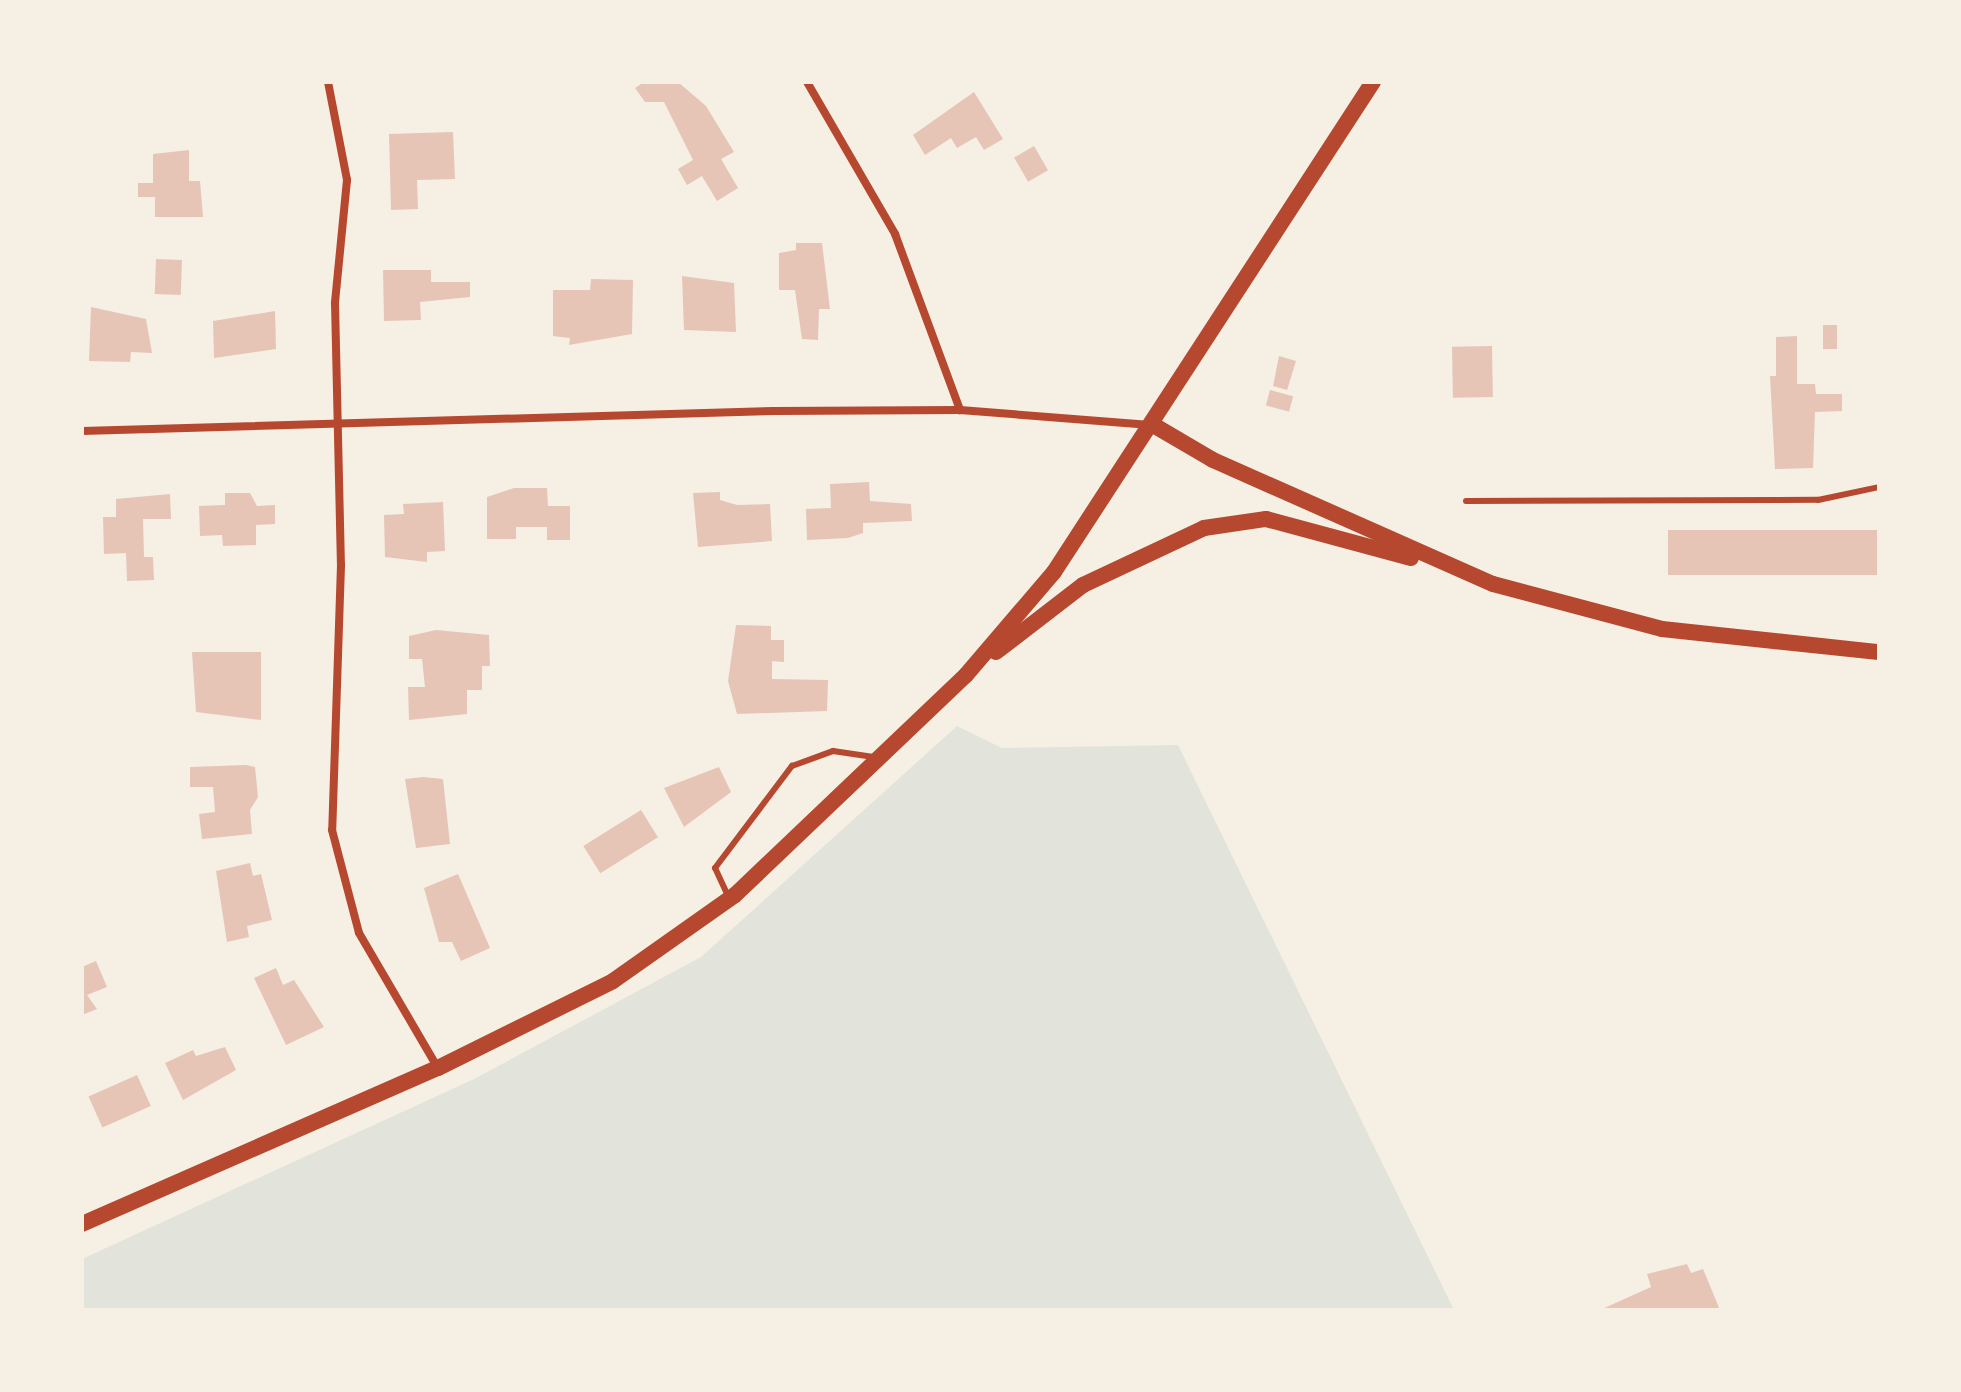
<!DOCTYPE html>
<style>
body{margin:0}
#map{position:relative;width:1961px;height:1392px;overflow:hidden;background:#f6efe4;font-family:"PT Sans Narrow",sans-serif}
div>[style]{position:absolute}
.green>*{inset:0;background:#e2e4dc}
.building>*{inset:0;background:#e6c5b7;transform-origin:0 0}
.service>*{height:6px;margin:-3px;padding:0 3px;transform-origin:3px;border-radius:3px;background:#b5482f}
.minor>*{height:8px;margin:-4px;padding:0 4px;transform-origin:4px;border-radius:4px;background:#b5482f}
.secondary>*{height:16px;margin:-8px;padding:0 8px;transform-origin:8px;border-radius:8px;background:#b5482f}
span{translate:-50% -50%;white-space:nowrap;text-align:center;line-height:1.15;-webkit-text-stroke:6px #f6efe4;paint-order:stroke}
.frame{position:absolute;inset:0;border:84px solid #f6efe4;pointer-events:none}
</style>
<div id="map">
<div class="green">
<div style="clip-path:polygon(957px 726px,1002px 748px,1178px 745px,1454px 1310px,82px 1310px,82px 1259px,474px 1079px,701px 957px)"></div>
</div>
<div class="building">
<div style="clip-path:polygon(644px 82px,678px 82px,706px 106px,734px 152px,721px 159px,738px 188px,717px 201px,702px 176px,687px 185px,678px 169px,693px 160px,664px 102px,645px 102px,635px 88px)"></div>
<div style="clip-path:polygon(974px 92px,1003px 139px,984px 150px,976px 137px,957px 148px,951px 138px,925px 155px,913px 135px)"></div>
<div style="clip-path:polygon(453px 132px,455px 179px,417px 180px,418px 209px,391px 210px,389px 134px)"></div>
<div style="left:1034px;top:146px;width:28px;height:23px;rotate:60deg"></div>
<div style="clip-path:polygon(189px 150px,189px 181px,200px 181px,203px 217px,155px 217px,155px 197px,138px 197px,138px 183px,153px 183px,153px 154px)"></div>
<div style="clip-path:polygon(796px 243px,822px 243px,830px 309px,819px 309px,818px 340px,802px 339px,795px 290px,779px 290px,779px 253px,796px 250px)"></div>
<div style="left:156px;top:259px;width:26px;height:35px;rotate:2deg"></div>
<div style="clip-path:polygon(383px 270px,431px 270px,431px 282px,470px 282px,470px 297px,420px 302px,421px 320px,384px 321px)"></div>
<div style="clip-path:polygon(682px 276px,734px 283px,736px 332px,684px 330px)"></div>
<div style="clip-path:polygon(591px 279px,633px 280px,632px 334px,569px 345px,570px 338px,553px 336px,553px 290px,590px 290px)"></div>
<div style="clip-path:polygon(91px 307px,146px 319px,152px 353px,131px 352px,130px 362px,89px 361px)"></div>
<div style="clip-path:polygon(275px 311px,276px 349px,214px 358px,213px 321px)"></div>
<div style="left:1823px;top:325px;width:14px;height:24px"></div>
<div style="clip-path:polygon(1797px 336px,1797px 384px,1815px 384px,1816px 394px,1842px 394px,1842px 411px,1815px 412px,1813px 468px,1775px 469px,1770px 376px,1776px 376px,1776px 337px)"></div>
<div style="left:1492px;top:346px;width:51px;height:40px;rotate:89deg"></div>
<div style="clip-path:polygon(1279px 356px,1296px 361px,1287px 390px,1273px 386px)"></div>
<div style="left:1270px;top:390px;width:24px;height:16px;rotate:15deg"></div>
<div style="clip-path:polygon(869px 482px,870px 501px,911px 504px,912px 521px,863px 523px,863px 533px,848px 538px,807px 540px,806px 509px,831px 508px,830px 484px)"></div>
<div style="clip-path:polygon(514px 488px,547px 488px,548px 506px,570px 506px,570px 540px,547px 540px,547px 527px,516px 527px,516px 539px,487px 539px,487px 497px)"></div>
<div style="clip-path:polygon(720px 492px,720px 500px,737px 505px,770px 504px,772px 541px,698px 547px,693px 493px)"></div>
<div style="clip-path:polygon(225px 493px,250px 493px,257px 506px,275px 505px,275px 524px,256px 525px,256px 545px,223px 546px,222px 535px,200px 536px,199px 506px,225px 505px)"></div>
<div style="clip-path:polygon(170px 494px,171px 519px,143px 519px,144px 557px,153px 557px,154px 580px,127px 581px,126px 553px,104px 554px,103px 517px,116px 517px,116px 499px)"></div>
<div style="clip-path:polygon(443px 502px,445px 551px,427px 552px,427px 562px,385px 557px,384px 515px,404px 514px,403px 504px)"></div>
<div style="left:1879px;top:530px;width:45px;height:211px;rotate:90deg"></div>
<div style="clip-path:polygon(736px 625px,771px 626px,771px 640px,784px 640px,784px 662px,772px 661px,772px 679px,828px 680px,827px 711px,737px 714px,728px 681px)"></div>
<div style="clip-path:polygon(436px 630px,489px 635px,490px 666px,482px 666px,482px 690px,467px 690px,467px 714px,409px 720px,408px 687px,425px 687px,422px 659px,409px 659px,409px 636px)"></div>
<div style="clip-path:polygon(192px 652px,261px 652px,261px 720px,196px 712px)"></div>
<div style="clip-path:polygon(246px 765px,255px 767px,258px 797px,250px 810px,252px 834px,202px 839px,199px 814px,215px 812px,213px 787px,190px 787px,190px 767px)"></div>
<div style="clip-path:polygon(719px 767px,731px 792px,684px 827px,664px 788px)"></div>
<div style="clip-path:polygon(423px 777px,443px 779px,450px 844px,416px 848px,405px 779px)"></div>
<div style="left:641px;top:810px;width:32px;height:68px;rotate:58deg"></div>
<div style="clip-path:polygon(250px 863px,253px 876px,261px 874px,272px 920px,247px 926px,249px 937px,227px 942px,216px 871px)"></div>
<div style="clip-path:polygon(458px 874px,490px 948px,461px 961px,452px 942px,439px 942px,424px 888px)"></div>
<div style="clip-path:polygon(96px 961px,107px 987px,87px 995px,97px 1009px,82px 1015px,82px 967px)"></div>
<div style="clip-path:polygon(276px 968px,283px 985px,294px 980px,324px 1027px,286px 1045px,254px 978px)"></div>
<div style="clip-path:polygon(225px 1047px,236px 1070px,183px 1100px,165px 1063px,193px 1050px,196px 1056px)"></div>
<div style="left:137px;top:1075px;width:34px;height:53px;rotate:66deg"></div>
<div style="clip-path:polygon(1687px 1264px,1691px 1273px,1703px 1269px,1720px 1310px,1600px 1310px,1651px 1287px,1647px 1274px)"></div>
</div>
<div class="service">
<div style="left:1466px;top:501px;width:352px;rotate:-0.2deg"></div>
<div style="left:1818px;top:500px;width:62px;rotate:-12deg"></div>
<div style="left:729px;top:898px;width:33px;rotate:-115deg"></div>
<div style="left:715px;top:868px;width:128px;rotate:-53deg"></div>
<div style="left:792px;top:766px;width:44px;rotate:-20.1deg"></div>
<div style="left:833px;top:751px;width:41px;rotate:8.3deg"></div>
</div>
<div class="minor">
<div style="left:328px;top:82px;width:100px;rotate:79deg"></div>
<div style="left:347px;top:180px;width:124px;rotate:95.6deg"></div>
<div style="left:335px;top:303px;width:262px;rotate:88.7deg"></div>
<div style="left:341px;top:565px;width:265px;rotate:91.9deg"></div>
<div style="left:332px;top:830px;width:106px;rotate:75.3deg"></div>
<div style="left:359px;top:933px;width:156px;rotate:59.7deg"></div>
<div style="left:807px;top:82px;width:176px;rotate:59.9deg"></div>
<div style="left:895px;top:234px;width:188px;rotate:69.7deg"></div>
<div style="left:82px;top:431px;width:692px;rotate:-1.66deg"></div>
<div style="left:774px;top:411px;width:186px;rotate:-0.3deg"></div>
<div style="left:960px;top:410px;width:191px;rotate:4.5deg"></div>
</div>
<div class="secondary">
<div style="left:1155px;top:426px;width:67px;rotate:30.4deg"></div>
<div style="left:1213px;top:460px;width:306px;rotate:23.9deg"></div>
<div style="left:1493px;top:584px;width:175px;rotate:14.9deg"></div>
<div style="left:1662px;top:629px;width:218px;rotate:6.1deg"></div>
<div style="left:996px;top:652px;width:110px;rotate:-37.6deg"></div>
<div style="left:1083px;top:585px;width:134px;rotate:-25.2deg"></div>
<div style="left:1204px;top:528px;width:63px;rotate:-8.3deg"></div>
<div style="left:1266px;top:519px;width:150px;rotate:15.1deg"></div>
<div style="left:82px;top:1224px;width:389px;rotate:-23.7deg"></div>
<div style="left:438px;top:1068px;width:195px;rotate:-26.4deg"></div>
<div style="left:613px;top:981px;width:149px;rotate:-35.2deg"></div>
<div style="left:735px;top:895px;width:319px;rotate:-43.6deg"></div>
<div style="left:966px;top:675px;width:135px;rotate:-49.5deg"></div>
<div style="left:1054px;top:572px;width:585px;rotate:-56.94deg"></div>
</div>
<div class="frame"></div>
</div>
